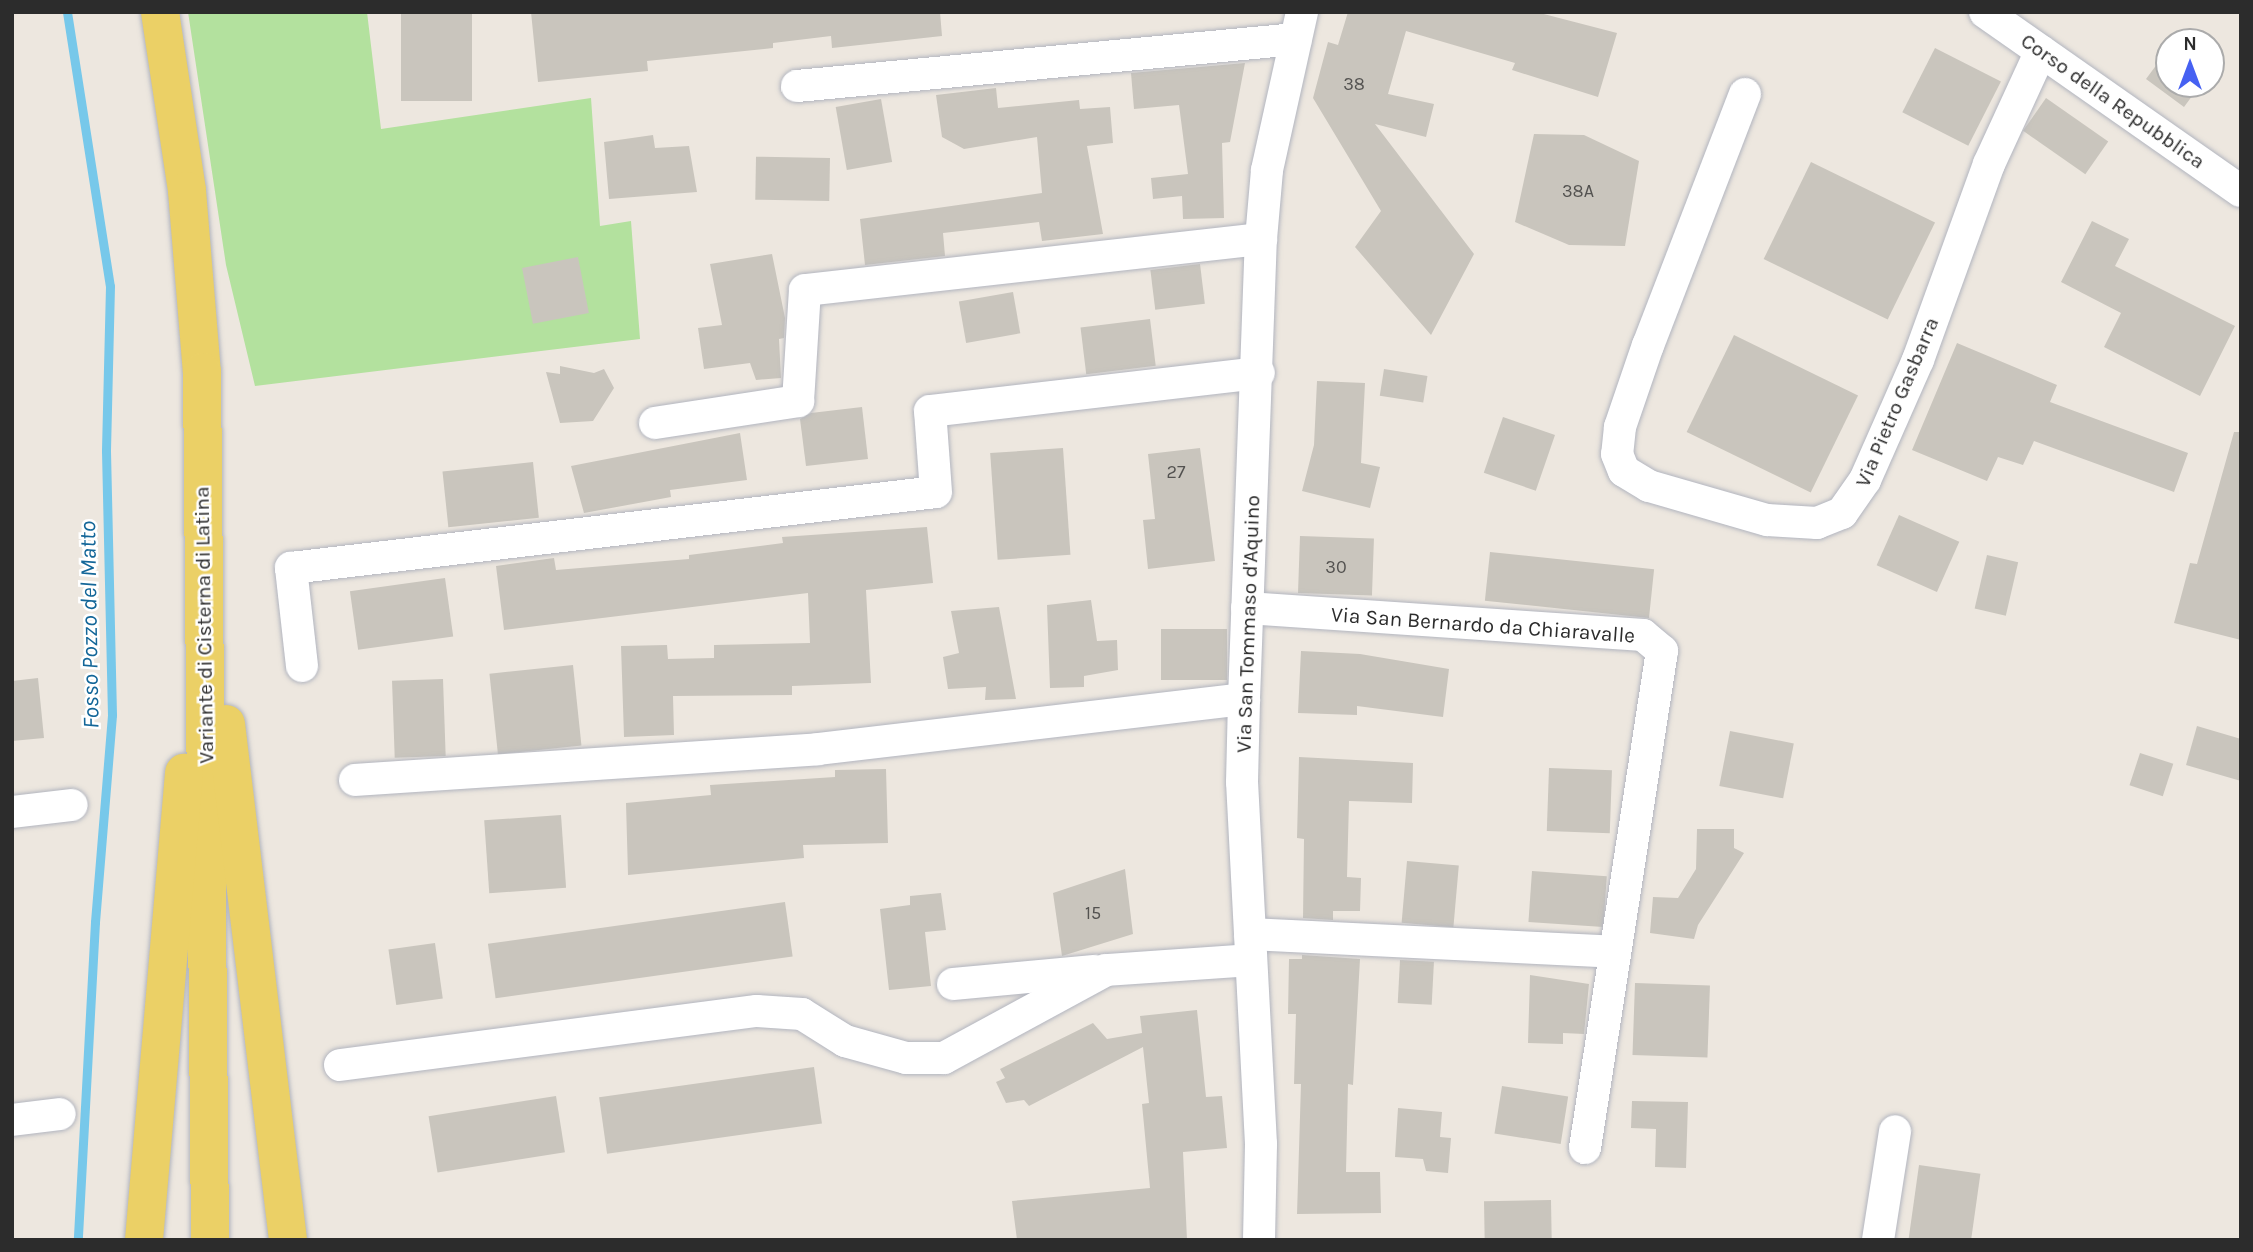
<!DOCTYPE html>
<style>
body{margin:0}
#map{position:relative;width:2253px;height:1252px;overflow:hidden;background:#ede7df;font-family:Karla,sans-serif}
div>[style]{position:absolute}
.green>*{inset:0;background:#b3e19e}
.stream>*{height:9px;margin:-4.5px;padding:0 4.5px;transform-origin:4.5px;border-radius:4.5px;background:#77c8ea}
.building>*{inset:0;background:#c9c5bd;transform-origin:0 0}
.roads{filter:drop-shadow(0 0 2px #b2b5bf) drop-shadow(0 0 2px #b2b5bf)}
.minor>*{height:32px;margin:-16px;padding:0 16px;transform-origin:16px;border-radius:16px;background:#fff}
.major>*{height:38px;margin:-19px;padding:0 19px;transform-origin:19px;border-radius:19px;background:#ebd066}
span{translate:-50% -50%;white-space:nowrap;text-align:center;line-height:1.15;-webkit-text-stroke:5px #fff;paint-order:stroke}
.number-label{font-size:18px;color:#535250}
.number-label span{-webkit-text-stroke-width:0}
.street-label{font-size:21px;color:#2c2c2c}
.water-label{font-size:23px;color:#136698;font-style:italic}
.frame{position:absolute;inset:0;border:14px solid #2c2c2c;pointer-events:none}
.north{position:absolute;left:2155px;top:28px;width:70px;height:70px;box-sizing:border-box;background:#fff;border:2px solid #ababab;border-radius:50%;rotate:0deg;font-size:19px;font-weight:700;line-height:28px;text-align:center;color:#2c2c2c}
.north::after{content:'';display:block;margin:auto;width:24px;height:32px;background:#4661f2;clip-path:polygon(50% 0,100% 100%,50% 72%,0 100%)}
</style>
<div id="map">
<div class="green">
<div style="clip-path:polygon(188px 12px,367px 12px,381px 129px,591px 98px,600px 226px,631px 221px,640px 339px,255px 386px,226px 265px)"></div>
</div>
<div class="stream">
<div style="left:67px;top:12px;width:277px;rotate:81.1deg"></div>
<div style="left:110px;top:286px;width:165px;rotate:91.4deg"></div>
<div style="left:106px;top:451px;width:264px;rotate:88.7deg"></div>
<div style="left:112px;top:715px;width:208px;rotate:94.7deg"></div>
<div style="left:95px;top:922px;width:318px;rotate:93.1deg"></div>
</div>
<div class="building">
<div style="left:401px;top:12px;width:71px;height:89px"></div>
<div style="clip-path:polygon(531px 12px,940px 12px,942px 36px,832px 48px,831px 36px,773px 43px,773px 48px,647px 61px,648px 71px,538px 82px)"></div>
<div style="clip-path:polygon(1348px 12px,1536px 12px,1617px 33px,1598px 97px,1512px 70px,1515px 63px,1406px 31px,1388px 94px,1434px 104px,1426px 137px,1375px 124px,1474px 254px,1431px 335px,1355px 247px,1381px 211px,1313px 98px,1328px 42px,1338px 45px)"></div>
<div style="left:1935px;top:48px;width:74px;height:72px;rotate:27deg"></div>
<div style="clip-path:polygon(2169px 48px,2169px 84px,2201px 84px,2184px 107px,2146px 79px)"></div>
<div style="clip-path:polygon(1245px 63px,1230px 142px,1222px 143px,1224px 218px,1183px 219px,1182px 196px,1153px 199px,1151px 178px,1188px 174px,1179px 105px,1134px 109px,1131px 73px)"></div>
<div style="clip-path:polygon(996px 88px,998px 108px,1079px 100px,1080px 109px,1110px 107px,1113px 143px,1087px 146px,1103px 234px,1042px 241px,1039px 222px,943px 233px,945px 256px,865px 265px,860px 219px,1042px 193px,1037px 137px,964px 149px,942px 137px,936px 95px)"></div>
<div style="left:2046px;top:98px;width:76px;height:40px;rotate:35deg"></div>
<div style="left:881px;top:99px;width:64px;height:46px;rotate:80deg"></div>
<div style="clip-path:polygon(1534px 134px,1584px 135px,1639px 161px,1625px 246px,1569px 245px,1515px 222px)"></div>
<div style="clip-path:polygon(653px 135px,655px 148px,689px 146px,697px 192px,609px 199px,604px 142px)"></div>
<div style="left:830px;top:158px;width:43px;height:74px;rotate:91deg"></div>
<div style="left:1811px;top:162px;width:138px;height:108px;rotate:26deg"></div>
<div style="clip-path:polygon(2092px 221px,2129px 239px,2115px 266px,2235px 326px,2200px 396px,2104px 347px,2121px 313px,2061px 282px)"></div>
<div style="clip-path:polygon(772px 254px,785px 318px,784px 338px,779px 339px,781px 378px,756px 380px,750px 363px,704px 369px,698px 328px,722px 325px,710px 264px)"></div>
<div style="left:578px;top:257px;width:57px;height:57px;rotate:79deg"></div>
<div style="left:1200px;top:264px;width:40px;height:50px;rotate:83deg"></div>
<div style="left:1013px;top:292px;width:42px;height:55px;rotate:80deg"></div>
<div style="left:1150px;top:319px;width:47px;height:70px;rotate:83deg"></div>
<div style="left:1734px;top:335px;width:138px;height:108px;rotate:26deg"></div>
<div style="clip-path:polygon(1957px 343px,2057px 385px,2050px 402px,2188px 453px,2174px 492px,2034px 441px,2023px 465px,1998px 457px,1987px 481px,1912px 450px)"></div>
<div style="clip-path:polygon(560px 366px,594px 373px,604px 369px,614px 388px,593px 421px,560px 423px,546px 372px,560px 374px)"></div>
<div style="left:1384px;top:369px;width:44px;height:27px;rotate:9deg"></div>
<div style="clip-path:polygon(1317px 381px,1365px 383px,1361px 463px,1380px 467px,1370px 508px,1302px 491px,1314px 445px)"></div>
<div style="clip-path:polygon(862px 407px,868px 459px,806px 466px,800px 419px,811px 413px)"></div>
<div style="left:1503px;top:417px;width:55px;height:59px;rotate:19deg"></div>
<div style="clip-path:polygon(2234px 432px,2241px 432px,2241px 640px,2174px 623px,2190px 563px,2197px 564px)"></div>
<div style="clip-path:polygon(740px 433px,747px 480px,670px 490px,671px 497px,584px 513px,571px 466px)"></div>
<div style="left:1063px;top:448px;width:107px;height:73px;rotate:86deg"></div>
<div style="clip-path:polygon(1200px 448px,1215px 561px,1148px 569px,1143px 520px,1155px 519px,1148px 454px)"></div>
<div style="left:533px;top:462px;width:56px;height:91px;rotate:84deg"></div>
<div style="left:1899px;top:515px;width:66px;height:55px;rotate:24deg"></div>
<div style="clip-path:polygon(927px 527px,933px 583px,866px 590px,871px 683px,792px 686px,792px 695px,673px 696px,674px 735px,624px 737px,621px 646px,667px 645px,668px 659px,714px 658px,714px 645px,810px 643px,808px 593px,504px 630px,496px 566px,554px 558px,556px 570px,689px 559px,689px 555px,783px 543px,782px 537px)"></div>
<div style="left:1300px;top:536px;width:74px;height:57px;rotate:2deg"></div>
<div style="left:1490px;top:552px;width:165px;height:49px;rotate:6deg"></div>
<div style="left:1987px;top:555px;width:32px;height:55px;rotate:13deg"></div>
<div style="left:445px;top:578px;width:59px;height:96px;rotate:82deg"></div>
<div style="clip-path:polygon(1091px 600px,1097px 641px,1117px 640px,1118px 670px,1084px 676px,1084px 687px,1050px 688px,1047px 605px)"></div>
<div style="clip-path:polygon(999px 607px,1016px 699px,985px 700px,986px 687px,948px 689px,943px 657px,959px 653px,951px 611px)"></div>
<div style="left:1161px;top:629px;width:66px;height:51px"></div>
<div style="clip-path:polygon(1301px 651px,1360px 654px,1449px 669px,1443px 717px,1357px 706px,1357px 715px,1298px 713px)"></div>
<div style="left:573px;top:665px;width:81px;height:84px;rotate:84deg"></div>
<div style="clip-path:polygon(38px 678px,44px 738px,12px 741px,12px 681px)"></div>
<div style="left:443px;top:679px;width:77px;height:51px;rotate:88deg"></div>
<div style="clip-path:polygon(2197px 726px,2241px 739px,2241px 781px,2186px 765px)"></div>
<div style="left:1730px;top:731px;width:65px;height:56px;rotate:11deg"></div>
<div style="left:2140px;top:753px;width:35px;height:34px;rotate:18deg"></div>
<div style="clip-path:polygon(1299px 757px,1413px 763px,1412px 803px,1349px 801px,1347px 877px,1361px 878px,1360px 911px,1333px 911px,1333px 920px,1303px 918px,1304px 839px,1297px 838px)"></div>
<div style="left:1549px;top:768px;width:63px;height:63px;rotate:2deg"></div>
<div style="clip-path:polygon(886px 769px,888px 843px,803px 845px,804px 858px,628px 875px,626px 803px,711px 795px,710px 785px,835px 777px,835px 770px)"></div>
<div style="left:561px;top:815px;width:73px;height:77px;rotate:86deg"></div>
<div style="clip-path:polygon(1697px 829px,1734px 829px,1734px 848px,1744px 853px,1698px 925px,1694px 939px,1650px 933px,1653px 897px,1678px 898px,1696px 869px)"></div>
<div style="left:1407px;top:861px;width:52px;height:62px;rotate:5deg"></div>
<div style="clip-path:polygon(1125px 869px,1133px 934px,1062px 956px,1053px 893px)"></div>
<div style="left:1532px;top:871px;width:75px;height:51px;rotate:4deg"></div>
<div style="clip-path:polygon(941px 893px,946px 930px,925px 932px,931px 986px,889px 990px,880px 909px,910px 905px,910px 896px)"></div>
<div style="left:785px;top:902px;width:55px;height:300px;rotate:82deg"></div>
<div style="left:435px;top:943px;width:56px;height:47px;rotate:82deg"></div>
<div style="clip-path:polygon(1302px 955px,1360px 959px,1353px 1085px,1348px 1084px,1346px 1172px,1380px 1172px,1381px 1213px,1297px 1214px,1301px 1084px,1294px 1084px,1296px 1014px,1288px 1014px,1289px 959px,1302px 959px)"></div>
<div style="left:1400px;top:960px;width:34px;height:43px;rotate:3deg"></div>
<div style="clip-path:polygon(1530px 975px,1589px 984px,1584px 1034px,1563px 1033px,1563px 1044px,1528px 1043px)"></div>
<div style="left:1635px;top:983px;width:75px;height:72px;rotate:2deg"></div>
<div style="clip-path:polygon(1197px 1010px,1206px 1097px,1222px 1096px,1227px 1148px,1183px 1152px,1187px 1240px,1017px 1240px,1012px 1201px,1150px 1188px,1142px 1104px,1149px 1103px,1143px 1047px,1029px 1106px,1024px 1100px,1006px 1103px,996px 1082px,1005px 1078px,1000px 1069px,1093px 1023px,1107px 1039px,1142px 1033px,1140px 1016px)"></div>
<div style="left:814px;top:1067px;width:57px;height:217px;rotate:82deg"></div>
<div style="left:1502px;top:1086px;width:67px;height:48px;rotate:9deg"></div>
<div style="left:556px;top:1096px;width:57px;height:129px;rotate:81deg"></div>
<div style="clip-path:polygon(1632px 1101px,1688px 1102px,1686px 1168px,1655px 1167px,1656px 1129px,1631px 1128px)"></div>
<div style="clip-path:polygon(1398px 1108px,1442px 1112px,1440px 1137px,1451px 1138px,1448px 1173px,1426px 1171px,1423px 1159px,1395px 1157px)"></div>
<div style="left:1919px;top:1165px;width:62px;height:76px;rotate:8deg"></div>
<div style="left:1551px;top:1200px;width:40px;height:67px;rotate:89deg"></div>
</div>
<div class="roads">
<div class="minor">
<div style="left:1985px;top:12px;width:312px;rotate:35deg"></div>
<div style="left:797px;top:86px;width:501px;rotate:-5.38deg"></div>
<div style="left:1745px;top:94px;width:269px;rotate:111.1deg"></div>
<div style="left:1648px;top:345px;width:87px;rotate:108.9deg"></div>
<div style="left:1620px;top:427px;width:27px;rotate:96deg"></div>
<div style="left:1617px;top:454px;width:18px;rotate:68deg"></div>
<div style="left:1624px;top:471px;width:29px;rotate:31deg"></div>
<div style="left:1649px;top:486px;width:123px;rotate:16.1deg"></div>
<div style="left:1767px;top:520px;width:50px;rotate:3.4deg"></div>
<div style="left:1817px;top:523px;width:27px;rotate:-22deg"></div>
<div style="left:1842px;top:513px;width:40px;rotate:-55.1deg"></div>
<div style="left:1865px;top:480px;width:131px;rotate:-66.2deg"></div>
<div style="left:1918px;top:360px;width:208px;rotate:-70.1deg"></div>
<div style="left:1989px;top:164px;width:124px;rotate:-65.3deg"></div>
<div style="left:655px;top:423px;width:145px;rotate:-8.7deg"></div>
<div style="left:798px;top:401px;width:111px;rotate:-86.4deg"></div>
<div style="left:805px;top:290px;width:459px;rotate:-6.4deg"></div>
<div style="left:1247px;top:608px;width:397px;rotate:3.9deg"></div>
<div style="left:1643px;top:635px;width:25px;rotate:40deg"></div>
<div style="left:1662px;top:651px;width:503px;rotate:98.81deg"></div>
<div style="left:302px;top:666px;width:99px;rotate:-96.4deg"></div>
<div style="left:291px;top:568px;width:649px;rotate:-6.72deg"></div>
<div style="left:936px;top:492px;width:81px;rotate:-94.2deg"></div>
<div style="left:930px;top:411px;width:331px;rotate:-6.6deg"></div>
<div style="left:355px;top:780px;width:464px;rotate:-3.8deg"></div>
<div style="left:818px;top:749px;width:429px;rotate:-6.7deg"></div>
<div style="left:12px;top:812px;width:60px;rotate:-6.7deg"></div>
<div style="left:1250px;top:934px;width:364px;rotate:2.8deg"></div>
<div style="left:953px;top:984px;width:142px;rotate:-5.3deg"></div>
<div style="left:340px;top:1065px;width:420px;rotate:-7.4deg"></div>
<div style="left:757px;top:1011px;width:45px;rotate:3.8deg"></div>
<div style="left:802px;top:1014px;width:51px;rotate:32.1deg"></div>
<div style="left:845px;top:1041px;width:63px;rotate:15.6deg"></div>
<div style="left:906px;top:1058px;width:38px"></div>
<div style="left:944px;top:1058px;width:184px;rotate:-28.5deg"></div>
<div style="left:1106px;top:970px;width:145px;rotate:-3.9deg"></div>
<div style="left:12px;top:1120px;width:48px;rotate:-7.1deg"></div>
<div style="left:1259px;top:1240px;width:96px;rotate:-88.8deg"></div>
<div style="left:1261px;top:1144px;width:362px;rotate:-93deg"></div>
<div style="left:1242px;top:782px;width:83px;rotate:-88.6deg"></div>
<div style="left:1244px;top:699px;width:460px;rotate:-87.9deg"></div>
<div style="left:1261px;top:239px;width:69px;rotate:-85deg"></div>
<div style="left:1267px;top:170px;width:162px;rotate:-77.5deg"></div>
<div style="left:1878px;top:1240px;width:110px;rotate:-81.1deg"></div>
</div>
<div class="major">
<div style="left:160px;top:12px;width:181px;rotate:81.4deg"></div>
<div style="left:187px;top:191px;width:182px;rotate:85.3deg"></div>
<div style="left:202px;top:372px;width:868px;rotate:89.47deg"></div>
<div style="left:226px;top:724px;width:520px;rotate:83.15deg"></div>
<div style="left:144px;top:1240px;width:469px;rotate:-85.1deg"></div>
</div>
</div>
<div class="number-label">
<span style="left:1354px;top:84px">38</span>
<span style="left:1578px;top:191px">38A</span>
<span style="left:1176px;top:472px">27</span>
<span style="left:1336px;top:567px">30</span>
<span style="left:1093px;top:913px">15</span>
</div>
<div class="street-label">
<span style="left:2113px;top:101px;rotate:35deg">Corso della Repubblica</span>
<span style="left:1897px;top:402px;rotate:-67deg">Via Pietro Gasbarra</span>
<span style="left:1248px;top:624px;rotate:-88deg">Via San Tommaso d'Aquino</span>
<span style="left:204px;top:625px;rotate:-91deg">Variante di Cisterna di Latina</span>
<span style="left:1483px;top:625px;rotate:4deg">Via San Bernardo da Chiaravalle</span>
</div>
<div class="water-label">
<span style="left:90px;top:625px;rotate:-91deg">Fosso Pozzo del Matto</span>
</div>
<div class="frame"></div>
<div class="north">N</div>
</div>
